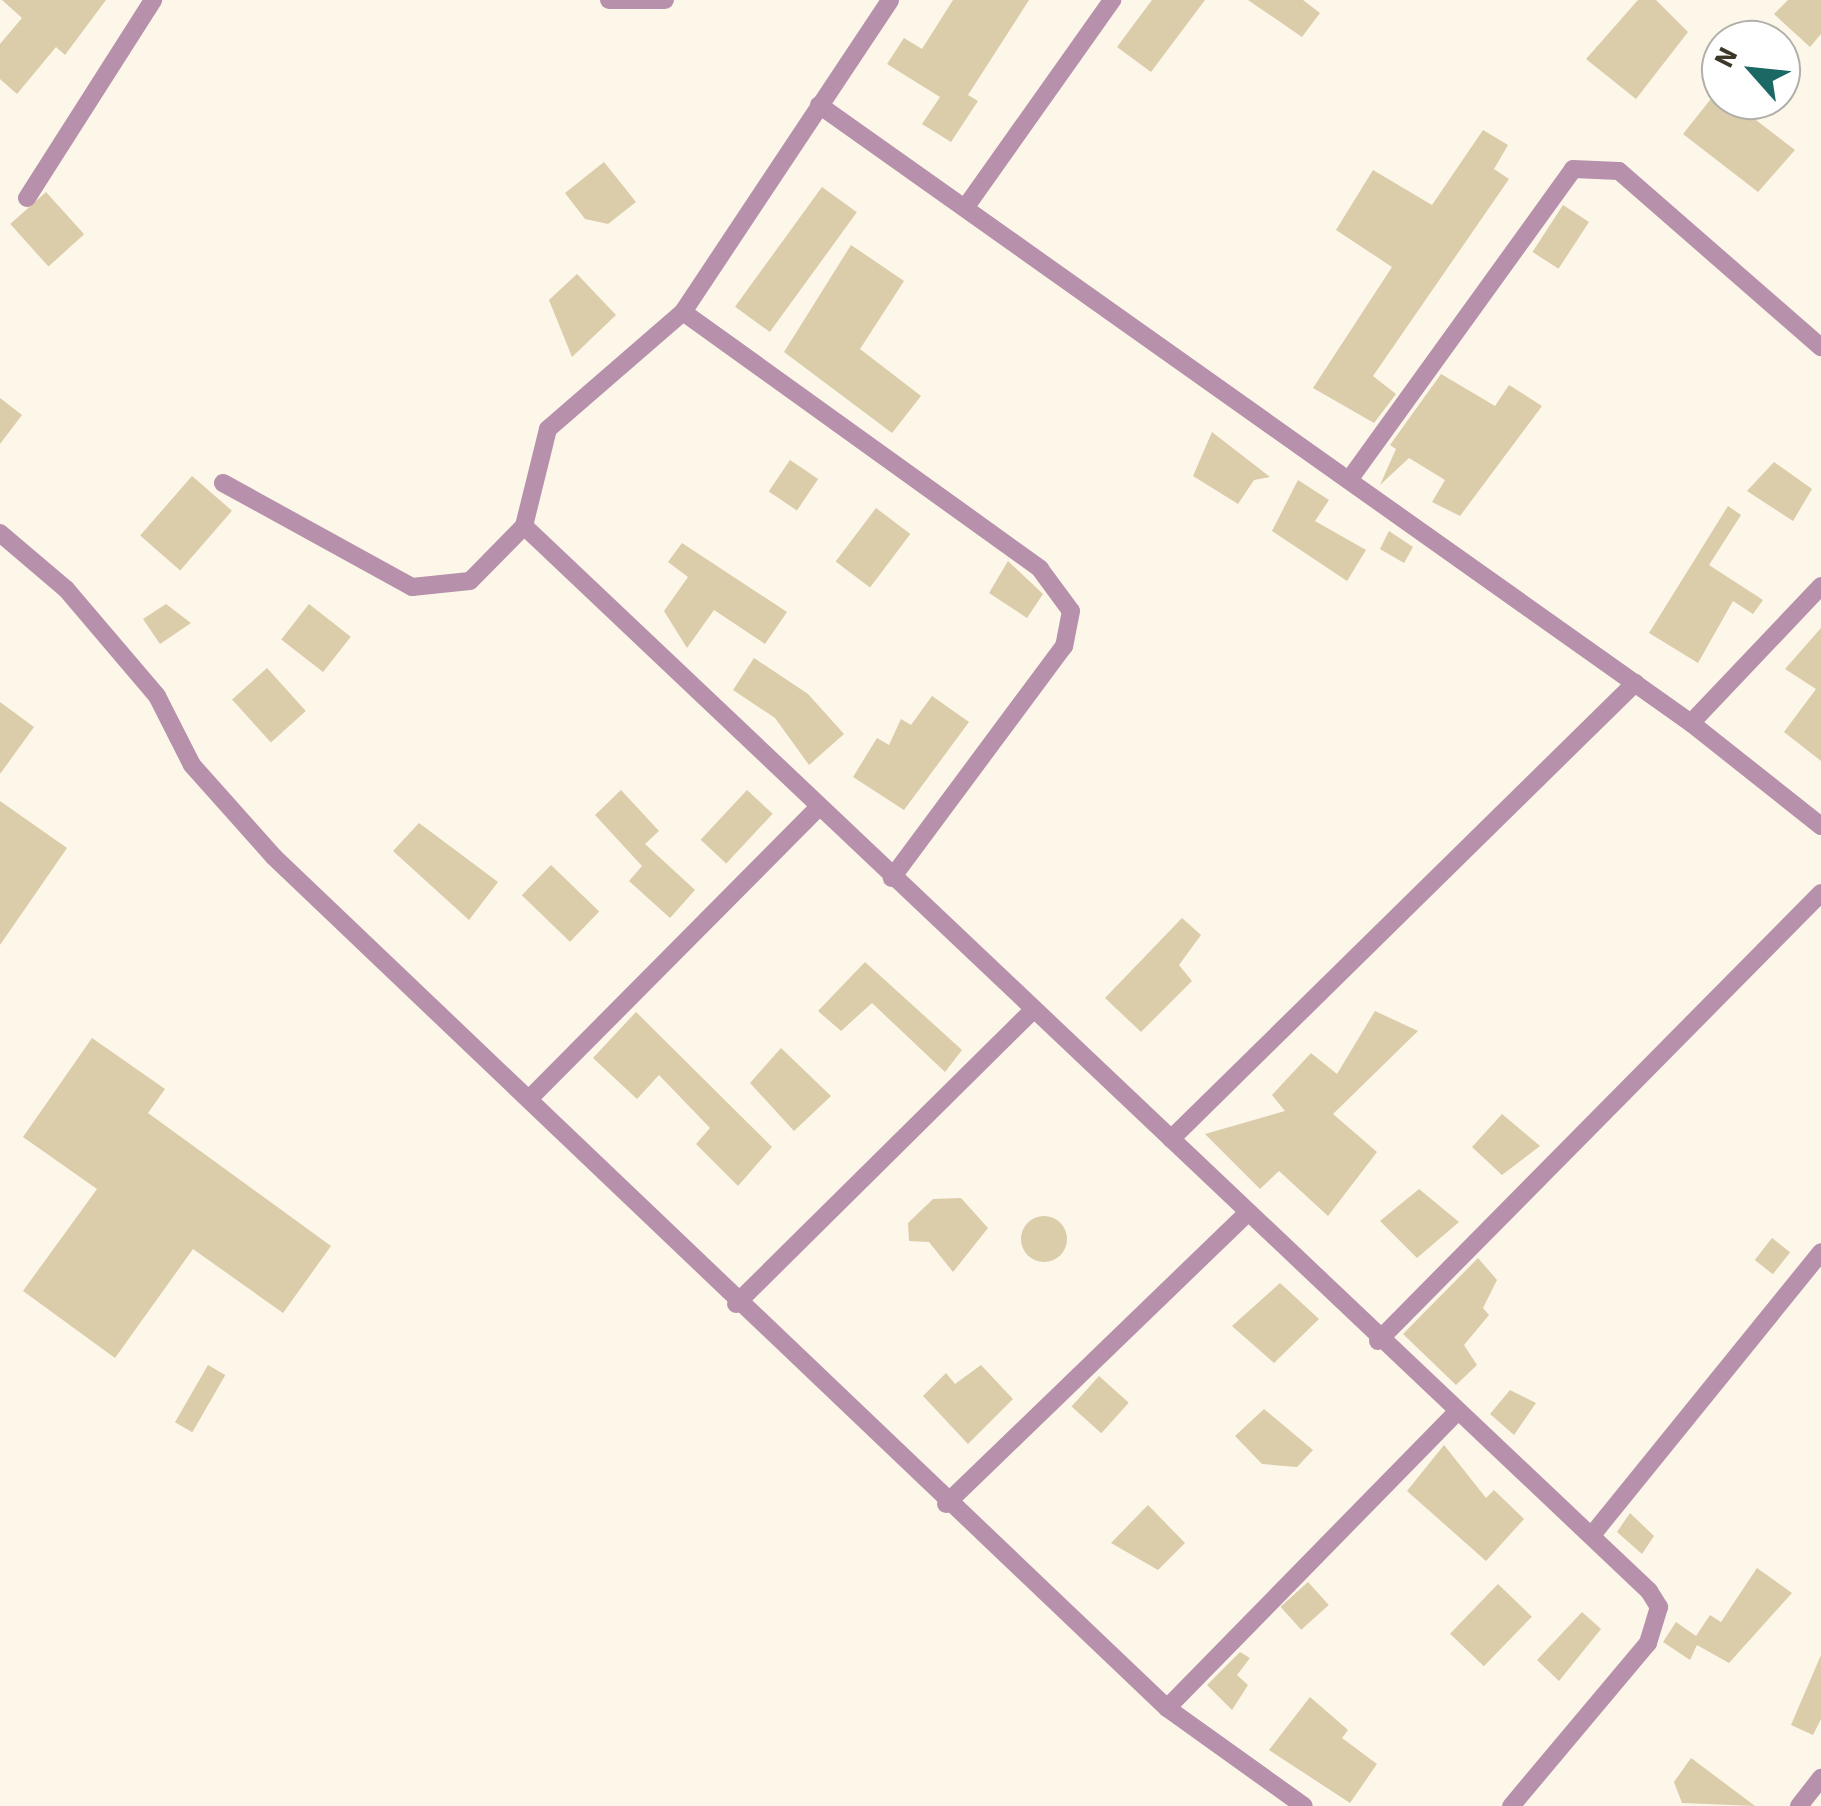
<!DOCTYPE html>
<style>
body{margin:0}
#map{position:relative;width:1821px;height:1806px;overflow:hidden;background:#fdf7e9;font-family:"Source Sans 3",sans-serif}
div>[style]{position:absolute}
.building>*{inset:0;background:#dbccaa;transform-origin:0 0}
.round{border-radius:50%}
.minor>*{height:18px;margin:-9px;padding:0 9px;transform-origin:9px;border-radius:9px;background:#b790ac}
span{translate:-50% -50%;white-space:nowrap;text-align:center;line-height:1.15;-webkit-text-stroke:10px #fff;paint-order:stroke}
.north{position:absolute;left:1701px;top:20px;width:100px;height:100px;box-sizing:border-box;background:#fff;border:2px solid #b1afa9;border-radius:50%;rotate:297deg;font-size:28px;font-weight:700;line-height:40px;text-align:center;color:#3d3729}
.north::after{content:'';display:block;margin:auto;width:35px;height:45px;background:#1c6864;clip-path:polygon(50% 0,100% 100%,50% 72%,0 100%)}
</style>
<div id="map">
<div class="building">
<div style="clip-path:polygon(2px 0,106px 0,65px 55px,56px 47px,17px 94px,0 79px,0 44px,22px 18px)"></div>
<div style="clip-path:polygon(953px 0,1029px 0,968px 95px,978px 101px,951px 142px,922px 124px,940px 97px,887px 64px,904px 38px,922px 49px)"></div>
<div style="clip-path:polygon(1152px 0,1205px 0,1151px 72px,1117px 47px)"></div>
<div style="clip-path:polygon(1248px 0,1303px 0,1320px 13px,1302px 37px)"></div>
<div style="clip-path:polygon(1638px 0,1656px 0,1688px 32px,1636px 99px,1586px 59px)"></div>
<div style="clip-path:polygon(1788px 0,1821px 0,1821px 34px,1810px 47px,1774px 14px)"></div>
<div style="clip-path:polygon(1710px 100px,1773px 100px,1756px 120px,1795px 150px,1758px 192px,1683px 134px)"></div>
<div style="clip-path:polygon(1483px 130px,1508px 145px,1494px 169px,1509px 179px,1373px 376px,1396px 394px,1374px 423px,1313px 388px,1392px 267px,1336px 230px,1373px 170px,1432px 205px)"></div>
<div style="clip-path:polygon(604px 162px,636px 202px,608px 224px,585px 219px,565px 193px)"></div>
<div style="left:822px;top:187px;width:43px;height:148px;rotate:36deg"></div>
<div style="left:46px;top:192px;width:57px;height:48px;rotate:48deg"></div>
<div style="left:1563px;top:205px;width:31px;height:56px;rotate:33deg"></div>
<div style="clip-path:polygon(851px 245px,904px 281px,860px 349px,921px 396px,892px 433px,784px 352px)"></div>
<div style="clip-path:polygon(577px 274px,616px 315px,572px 357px,549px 300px)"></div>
<div style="clip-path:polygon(1441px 374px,1495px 406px,1509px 385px,1542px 406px,1460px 516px,1432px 502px,1445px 480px,1409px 458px,1380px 485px,1396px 449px,1390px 445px)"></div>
<div style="clip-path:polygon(0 398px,22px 415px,0 444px)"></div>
<div style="clip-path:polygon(1212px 432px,1270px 477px,1254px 480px,1238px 504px,1193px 476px)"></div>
<div style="left:790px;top:460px;width:34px;height:38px;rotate:34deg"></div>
<div style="clip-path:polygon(1774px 462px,1812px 489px,1793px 521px,1747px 491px)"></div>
<div style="left:192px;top:476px;width:53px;height:79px;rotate:41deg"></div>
<div style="clip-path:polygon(1298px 480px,1329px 500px,1315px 521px,1366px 550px,1347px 581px,1272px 531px)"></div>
<div style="clip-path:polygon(1728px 506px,1741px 515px,1709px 565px,1763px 600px,1753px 614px,1733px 601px,1698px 663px,1649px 633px)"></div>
<div style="left:876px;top:508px;width:43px;height:67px;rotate:37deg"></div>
<div style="clip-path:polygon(1389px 531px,1413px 547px,1404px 563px,1380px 549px)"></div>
<div style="clip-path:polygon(682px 543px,787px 612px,765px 644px,714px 610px,687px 648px,664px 611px,688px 577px,668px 562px)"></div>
<div style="clip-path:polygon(1008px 561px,1043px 594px,1027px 618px,989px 593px)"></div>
<div style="clip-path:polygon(166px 604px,191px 623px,160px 644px,143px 619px)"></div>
<div style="left:309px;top:604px;width:53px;height:45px;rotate:38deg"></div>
<div style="clip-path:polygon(1821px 628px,1821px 761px,1784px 732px,1816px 689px,1785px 669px)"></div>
<div style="clip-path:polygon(754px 658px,808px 694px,844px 734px,809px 765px,775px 718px,733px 690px)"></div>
<div style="left:267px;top:668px;width:58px;height:47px;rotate:48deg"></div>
<div style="clip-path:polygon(932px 696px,969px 722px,904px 810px,853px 777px,877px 738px,889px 745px,901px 719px,911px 725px)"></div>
<div style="clip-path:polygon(0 702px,34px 727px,0 774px)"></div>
<div style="clip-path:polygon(621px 790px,659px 831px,645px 844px,695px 890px,670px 918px,629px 881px,642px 866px,595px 815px)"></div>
<div style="left:747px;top:790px;width:35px;height:68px;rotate:43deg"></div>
<div style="clip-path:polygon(0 801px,67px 848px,0 945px)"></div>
<div style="clip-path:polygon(419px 823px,498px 882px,469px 920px,393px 851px)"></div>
<div style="left:551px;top:865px;width:67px;height:42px;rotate:44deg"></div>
<div style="clip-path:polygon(1182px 918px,1201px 935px,1179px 965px,1192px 981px,1141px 1032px,1105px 998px)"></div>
<div style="clip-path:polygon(865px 962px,962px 1050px,945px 1072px,872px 1003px,841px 1031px,818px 1011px)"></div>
<div style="clip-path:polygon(1375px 1011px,1418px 1031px,1333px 1114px,1377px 1152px,1328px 1216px,1279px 1171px,1260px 1189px,1205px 1134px,1285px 1111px,1272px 1095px,1311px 1053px,1337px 1074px)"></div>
<div style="clip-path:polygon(636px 1012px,772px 1147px,738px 1186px,696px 1144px,710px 1128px,659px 1075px,637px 1099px,593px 1058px)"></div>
<div style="clip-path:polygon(92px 1038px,165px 1089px,148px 1113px,331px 1246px,283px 1313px,193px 1249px,115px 1358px,23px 1291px,97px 1189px,23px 1137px)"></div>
<div style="clip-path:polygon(781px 1048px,831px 1096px,794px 1131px,750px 1083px)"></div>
<div style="clip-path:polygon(1502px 1114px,1540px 1146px,1502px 1175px,1472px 1147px)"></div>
<div style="clip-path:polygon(1419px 1189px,1459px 1222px,1417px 1258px,1380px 1221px)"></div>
<div style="clip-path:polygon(961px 1198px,988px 1228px,953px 1272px,929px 1242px,909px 1241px,908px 1223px,933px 1199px)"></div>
<div class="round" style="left:1021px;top:1216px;width:46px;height:46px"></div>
<div style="left:1772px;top:1238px;width:23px;height:28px;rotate:38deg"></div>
<div style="clip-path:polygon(1478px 1258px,1497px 1280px,1483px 1308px,1489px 1315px,1464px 1345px,1477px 1365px,1456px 1385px,1403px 1334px)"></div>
<div style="clip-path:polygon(1280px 1283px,1319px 1319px,1274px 1363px,1232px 1326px)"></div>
<div style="left:208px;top:1365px;width:20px;height:66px;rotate:30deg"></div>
<div style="clip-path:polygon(981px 1365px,1013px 1399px,968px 1444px,923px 1396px,946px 1373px,955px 1384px)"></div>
<div style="left:1099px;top:1376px;width:40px;height:41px;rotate:42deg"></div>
<div style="clip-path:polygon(1510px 1390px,1536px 1403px,1514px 1435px,1490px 1414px)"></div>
<div style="clip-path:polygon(1264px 1409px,1313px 1450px,1297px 1467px,1262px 1464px,1235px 1436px)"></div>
<div style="clip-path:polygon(1444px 1445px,1486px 1498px,1494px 1490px,1524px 1519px,1486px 1561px,1407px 1491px)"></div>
<div style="clip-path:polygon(1148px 1505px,1185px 1543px,1158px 1570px,1111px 1543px)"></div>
<div style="clip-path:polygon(1630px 1513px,1654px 1536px,1642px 1554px,1617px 1532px)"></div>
<div style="clip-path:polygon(1757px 1568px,1792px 1593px,1729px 1663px,1697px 1645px,1690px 1660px,1663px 1642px,1676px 1622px,1696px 1636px,1710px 1615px,1721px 1622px)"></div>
<div style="left:1308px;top:1582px;width:31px;height:37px;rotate:48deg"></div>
<div style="left:1498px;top:1584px;width:47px;height:69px;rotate:44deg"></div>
<div style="clip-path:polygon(1582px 1612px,1601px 1629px,1559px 1681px,1537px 1660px)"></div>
<div style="clip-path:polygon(1240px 1652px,1250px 1658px,1237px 1675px,1248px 1685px,1232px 1710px,1207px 1685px)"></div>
<div style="clip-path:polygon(1821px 1655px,1821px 1719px,1813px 1735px,1791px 1725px)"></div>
<div style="clip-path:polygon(1310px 1697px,1348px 1730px,1342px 1738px,1377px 1764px,1350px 1803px,1269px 1750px)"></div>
<div style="clip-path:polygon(1691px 1758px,1755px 1806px,1682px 1803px,1674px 1782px)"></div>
</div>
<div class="minor">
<div style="left:609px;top:0;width:56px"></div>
<div style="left:819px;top:105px;width:1069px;rotate:35.33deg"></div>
<div style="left:1691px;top:723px;width:166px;rotate:38.4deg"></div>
<div style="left:27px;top:198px;width:235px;rotate:-57.5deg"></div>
<div style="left:965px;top:208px;width:255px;rotate:-54.7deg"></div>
<div style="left:683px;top:312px;width:440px;rotate:35.7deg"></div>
<div style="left:1040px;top:569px;width:52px;rotate:53.6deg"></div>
<div style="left:1071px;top:611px;width:36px;rotate:101deg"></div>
<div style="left:1064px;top:646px;width:289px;rotate:126.6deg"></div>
<div style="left:1349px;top:480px;width:383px;rotate:-54.2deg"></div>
<div style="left:1573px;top:169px;width:46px;rotate:2.5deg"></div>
<div style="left:1619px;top:171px;width:268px;rotate:41.1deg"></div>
<div style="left:223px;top:483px;width:216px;rotate:28.8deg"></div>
<div style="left:412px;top:587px;width:58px;rotate:-5.9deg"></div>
<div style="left:470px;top:581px;width:77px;rotate:-45.5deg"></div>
<div style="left:524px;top:526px;width:100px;rotate:-76.1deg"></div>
<div style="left:548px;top:429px;width:179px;rotate:-40.9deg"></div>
<div style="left:683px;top:312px;width:374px;rotate:-56.4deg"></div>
<div style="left:524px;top:526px;width:1549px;rotate:43.43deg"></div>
<div style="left:1649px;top:1591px;width:19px;rotate:58deg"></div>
<div style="left:1659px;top:1607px;width:38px;rotate:107deg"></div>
<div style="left:1648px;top:1643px;width:213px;rotate:130deg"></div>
<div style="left:0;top:533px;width:87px;rotate:40.3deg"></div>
<div style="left:66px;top:589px;width:140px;rotate:49.6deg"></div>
<div style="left:157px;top:696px;width:77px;rotate:63.1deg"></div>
<div style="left:192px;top:765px;width:123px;rotate:48.3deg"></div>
<div style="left:274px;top:857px;width:1234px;rotate:43.62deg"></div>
<div style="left:1167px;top:1708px;width:168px;rotate:35.6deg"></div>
<div style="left:1691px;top:723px;width:189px;rotate:-46.5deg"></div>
<div style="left:530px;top:1098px;width:407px;rotate:-45.2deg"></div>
<div style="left:1171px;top:1139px;width:651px;rotate:-44.5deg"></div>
<div style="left:736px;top:1304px;width:415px;rotate:-44.7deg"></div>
<div style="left:1378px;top:1341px;width:630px;rotate:-45.32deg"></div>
<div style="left:946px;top:1504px;width:419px;rotate:-44deg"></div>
<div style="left:1592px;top:1535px;width:364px;rotate:-51deg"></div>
<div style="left:1167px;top:1708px;width:414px;rotate:-45.6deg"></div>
<div style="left:1799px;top:1806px;width:36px;rotate:-52deg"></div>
</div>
<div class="north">N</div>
</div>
